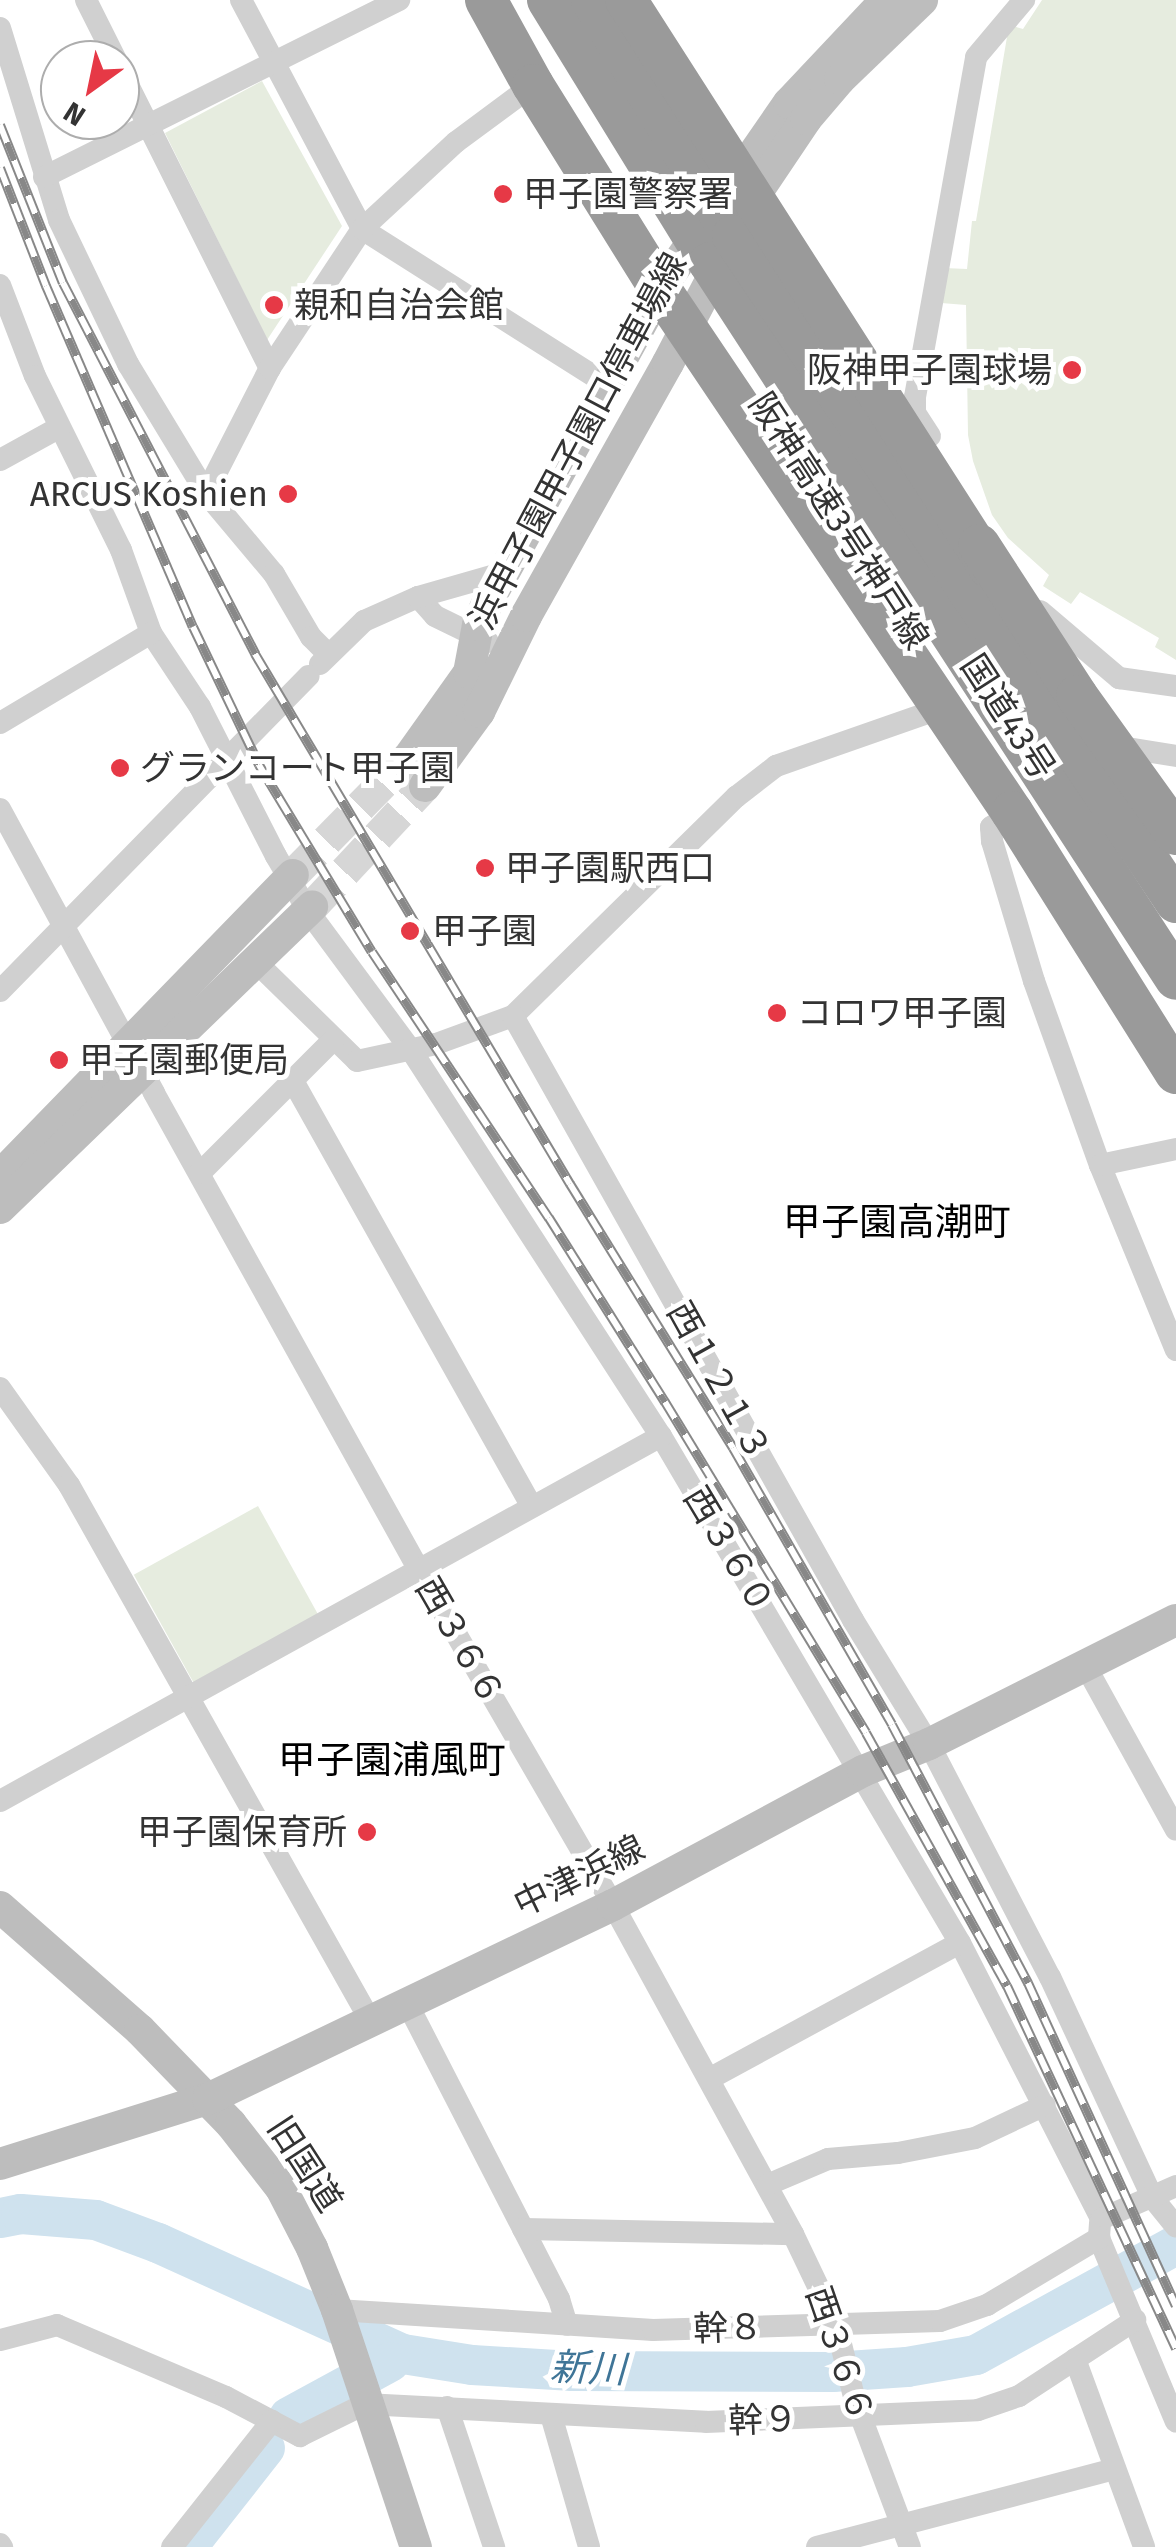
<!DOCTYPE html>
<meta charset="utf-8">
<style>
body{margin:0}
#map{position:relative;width:1176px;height:2547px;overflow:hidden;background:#fff;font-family:"Fira Sans","Noto Sans JP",sans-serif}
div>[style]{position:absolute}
.green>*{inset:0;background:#e6ecdf;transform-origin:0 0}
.river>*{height:40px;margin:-20px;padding:0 20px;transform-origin:20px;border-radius:20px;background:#cfe2ee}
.secondary-tunnel>*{height:32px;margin-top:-16px;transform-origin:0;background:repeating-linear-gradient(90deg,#d6d6d6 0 32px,transparent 0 48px)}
.street>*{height:22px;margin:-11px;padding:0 11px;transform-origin:11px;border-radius:11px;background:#d0d0d0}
.secondary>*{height:32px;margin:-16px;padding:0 16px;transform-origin:16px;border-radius:16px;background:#bdbdbd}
.highway>*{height:42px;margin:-21px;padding:0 21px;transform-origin:21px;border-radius:21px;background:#9a9a9a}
.rail>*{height:10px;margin-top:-5px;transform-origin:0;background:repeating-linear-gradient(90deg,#fff 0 19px,#888 0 38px);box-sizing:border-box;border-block:2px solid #888}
.dots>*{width:28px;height:28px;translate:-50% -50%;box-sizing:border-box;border:5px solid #fff;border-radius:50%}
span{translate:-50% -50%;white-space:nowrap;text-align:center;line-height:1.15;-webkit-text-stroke:10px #fff;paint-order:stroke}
.poi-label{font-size:35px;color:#333}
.left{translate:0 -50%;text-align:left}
.right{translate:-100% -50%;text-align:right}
.street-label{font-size:35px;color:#333}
.neighbourhood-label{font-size:38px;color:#000}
.water-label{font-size:38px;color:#3f7597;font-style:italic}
.north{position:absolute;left:40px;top:40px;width:100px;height:100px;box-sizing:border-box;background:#fff;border:2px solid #adadad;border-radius:50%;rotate:213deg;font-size:28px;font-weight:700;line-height:40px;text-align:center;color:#333}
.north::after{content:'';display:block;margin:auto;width:35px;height:45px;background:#e63946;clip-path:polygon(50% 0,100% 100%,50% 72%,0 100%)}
</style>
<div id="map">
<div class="green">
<div style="clip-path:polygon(1042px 0,1176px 0,1176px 660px,1155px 647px,1159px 638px,1080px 592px,1071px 604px,1043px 586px,1049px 575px,1008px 538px,992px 515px,973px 461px,968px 435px,966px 305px,941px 303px,944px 268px,967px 269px,972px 221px,976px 221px,1009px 25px,1023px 29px)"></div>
<div style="clip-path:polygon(262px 81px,342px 226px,267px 340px,165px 133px)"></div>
<div style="left:258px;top:1506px;width:124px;height:142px;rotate:61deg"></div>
</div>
<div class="river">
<div style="left:0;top:2218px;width:21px;rotate:-11deg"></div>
<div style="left:21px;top:2214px;width:75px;rotate:4.6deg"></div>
<div style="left:96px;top:2220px;width:66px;rotate:20.4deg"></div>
<div style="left:158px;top:2243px;width:269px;rotate:24.4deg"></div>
<div style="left:403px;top:2354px;width:70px;rotate:9.1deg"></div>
<div style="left:472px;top:2365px;width:101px;rotate:3.4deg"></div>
<div style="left:573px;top:2371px;width:260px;rotate:0.2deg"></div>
<div style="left:833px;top:2372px;width:74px;rotate:-3.9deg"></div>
<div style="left:907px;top:2367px;width:70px;rotate:-9.9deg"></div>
<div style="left:976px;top:2355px;width:228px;rotate:-28.8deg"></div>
<div style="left:289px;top:2417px;width:115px;rotate:-28.6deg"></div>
<div style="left:187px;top:2547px;width:126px;rotate:-51.8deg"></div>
</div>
<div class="secondary-tunnel">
<div style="left:293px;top:875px;width:165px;rotate:-45.5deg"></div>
<div style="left:312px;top:907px;width:166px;rotate:-47deg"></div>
</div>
<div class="street">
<div style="left:86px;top:0;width:67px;rotate:63.4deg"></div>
<div style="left:241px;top:0;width:259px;rotate:62.1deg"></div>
<div style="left:362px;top:229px;width:288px;rotate:32.4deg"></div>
<div style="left:0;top:28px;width:201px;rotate:72.9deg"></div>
<div style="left:59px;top:220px;width:160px;rotate:64.4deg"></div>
<div style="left:128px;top:364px;width:151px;rotate:58.8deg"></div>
<div style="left:206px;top:493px;width:106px;rotate:50deg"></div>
<div style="left:274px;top:574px;width:73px;rotate:59.6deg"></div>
<div style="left:311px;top:637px;width:25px;rotate:45deg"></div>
<div style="left:120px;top:69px;width:335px;rotate:63.4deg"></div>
<div style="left:44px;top:177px;width:397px;rotate:-26.5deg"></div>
<div style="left:0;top:285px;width:97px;rotate:69deg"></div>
<div style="left:35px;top:376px;width:194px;rotate:63.7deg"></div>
<div style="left:121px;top:550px;width:88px;rotate:70.1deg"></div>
<div style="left:151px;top:633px;width:89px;rotate:56.5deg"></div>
<div style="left:200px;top:707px;width:167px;rotate:63deg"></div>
<div style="left:276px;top:856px;width:64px;rotate:59.8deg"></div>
<div style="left:308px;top:911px;width:173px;rotate:53.5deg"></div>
<div style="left:411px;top:1050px;width:460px;rotate:57.1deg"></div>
<div style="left:661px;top:1436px;width:589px;rotate:59.47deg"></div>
<div style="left:960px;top:1943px;width:310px;rotate:62.9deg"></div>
<div style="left:930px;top:436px;width:27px;rotate:-123deg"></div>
<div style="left:915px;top:413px;width:16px;rotate:-90deg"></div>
<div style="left:915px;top:397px;width:345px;rotate:-79.8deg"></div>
<div style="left:976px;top:57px;width:75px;rotate:-49.9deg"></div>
<div style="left:0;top:460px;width:68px;rotate:-28.8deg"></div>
<div style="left:206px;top:493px;width:140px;rotate:-62.9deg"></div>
<div style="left:270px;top:368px;width:167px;rotate:-56.5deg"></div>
<div style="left:362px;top:229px;width:128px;rotate:-42.8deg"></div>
<div style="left:456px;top:142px;width:96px;rotate:-36.5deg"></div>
<div style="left:418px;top:597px;width:25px;rotate:48deg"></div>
<div style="left:435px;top:616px;width:59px;rotate:26.1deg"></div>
<div style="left:1040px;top:611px;width:104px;rotate:40.3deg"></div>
<div style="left:1119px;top:678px;width:58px;rotate:8deg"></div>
<div style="left:320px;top:664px;width:62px;rotate:-44.3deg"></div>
<div style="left:364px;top:621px;width:59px;rotate:-24deg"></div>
<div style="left:418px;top:597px;width:87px;rotate:-15.9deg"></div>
<div style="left:0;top:723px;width:176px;rotate:-30.8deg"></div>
<div style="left:1115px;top:746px;width:62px;rotate:9.3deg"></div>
<div style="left:0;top:809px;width:323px;rotate:61.5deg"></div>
<div style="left:154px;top:1093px;width:546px;rotate:60.95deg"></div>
<div style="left:419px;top:1570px;width:387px;rotate:59.9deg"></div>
<div style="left:613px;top:1905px;width:375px;rotate:61.3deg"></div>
<div style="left:793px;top:2234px;width:100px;rotate:64.5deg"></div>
<div style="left:836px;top:2324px;width:79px;rotate:76.1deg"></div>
<div style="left:855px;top:2401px;width:156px;rotate:69.4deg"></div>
<div style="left:1012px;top:812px;width:26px;rotate:144deg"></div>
<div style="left:991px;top:827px;width:14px;rotate:86deg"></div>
<div style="left:992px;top:841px;width:146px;rotate:73.3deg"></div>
<div style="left:1034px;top:981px;width:195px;rotate:70.3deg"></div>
<div style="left:1100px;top:1165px;width:200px;rotate:67.7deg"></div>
<div style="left:254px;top:960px;width:144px;rotate:44.4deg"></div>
<div style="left:357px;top:1061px;width:81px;rotate:-12.1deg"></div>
<div style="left:436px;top:1044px;width:82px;rotate:-20deg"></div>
<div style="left:513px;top:1016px;width:313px;rotate:-44.5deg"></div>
<div style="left:736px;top:797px;width:51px;rotate:-37.8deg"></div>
<div style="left:776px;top:766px;width:176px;rotate:-19.3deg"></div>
<div style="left:0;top:991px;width:441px;rotate:-45.6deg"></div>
<div style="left:513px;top:1016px;width:693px;rotate:60.62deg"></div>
<div style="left:853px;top:1620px;width:145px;rotate:58.5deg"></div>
<div style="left:929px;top:1744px;width:263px;rotate:62.6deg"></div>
<div style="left:1050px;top:1977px;width:242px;rotate:65.1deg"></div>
<div style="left:1152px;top:2197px;width:38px;rotate:51deg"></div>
<div style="left:293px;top:1081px;width:486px;rotate:60.7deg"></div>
<div style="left:1100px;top:1165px;width:78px;rotate:-11.9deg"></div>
<div style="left:200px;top:1173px;width:188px;rotate:-45deg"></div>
<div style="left:0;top:1388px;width:119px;rotate:54.6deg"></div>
<div style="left:69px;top:1485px;width:614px;rotate:60.64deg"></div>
<div style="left:1085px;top:1665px;width:188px;rotate:61.1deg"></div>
<div style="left:0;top:1801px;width:755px;rotate:-28.91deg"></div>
<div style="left:407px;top:2003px;width:333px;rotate:62.8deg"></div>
<div style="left:559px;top:2299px;width:27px;rotate:73deg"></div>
<div style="left:709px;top:2079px;width:285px;rotate:-28.5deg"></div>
<div style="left:767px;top:2185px;width:66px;rotate:-23.1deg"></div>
<div style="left:828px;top:2159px;width:70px;rotate:-4.9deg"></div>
<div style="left:898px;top:2153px;width:78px;rotate:-11deg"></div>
<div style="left:975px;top:2138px;width:77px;rotate:-25.2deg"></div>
<div style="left:1101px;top:2219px;width:82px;rotate:-23.7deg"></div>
<div style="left:1100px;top:2223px;width:15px;rotate:94deg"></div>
<div style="left:1099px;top:2238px;width:199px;rotate:67.3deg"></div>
<div style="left:523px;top:2229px;width:270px;rotate:1.1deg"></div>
<div style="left:337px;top:2310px;width:317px;rotate:3.6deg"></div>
<div style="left:653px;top:2330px;width:287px;rotate:-1.8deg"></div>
<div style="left:940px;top:2321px;width:50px;rotate:-18.8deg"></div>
<div style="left:987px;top:2305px;width:131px;rotate:-30.9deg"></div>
<div style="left:0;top:2340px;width:59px;rotate:-14.7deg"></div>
<div style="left:57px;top:2325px;width:184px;rotate:23.1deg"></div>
<div style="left:226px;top:2397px;width:84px;rotate:27.8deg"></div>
<div style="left:300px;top:2436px;width:72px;rotate:-26.2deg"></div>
<div style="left:365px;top:2404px;width:341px;rotate:3deg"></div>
<div style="left:706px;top:2422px;width:272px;rotate:-2.5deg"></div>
<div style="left:978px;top:2410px;width:43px;rotate:-18.9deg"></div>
<div style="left:1019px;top:2396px;width:139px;rotate:-33.2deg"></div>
<div style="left:1075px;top:2359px;width:200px;rotate:69.8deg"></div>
<div style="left:447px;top:2407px;width:148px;rotate:71.4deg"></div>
<div style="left:551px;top:2415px;width:137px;rotate:73.9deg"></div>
<div style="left:0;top:2544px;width:4px;rotate:56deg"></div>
<div style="left:172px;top:2547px;width:161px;rotate:-51.6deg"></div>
<div style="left:817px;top:2547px;width:307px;rotate:-14.7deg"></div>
</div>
<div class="secondary">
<div style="left:409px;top:757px;width:103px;rotate:-54.5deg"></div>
<div style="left:469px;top:673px;width:49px;rotate:-79.4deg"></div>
<div style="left:478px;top:625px;width:26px;rotate:-67deg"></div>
<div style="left:488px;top:601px;width:356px;rotate:-61.1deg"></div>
<div style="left:660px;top:289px;width:226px;rotate:-55.3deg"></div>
<div style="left:789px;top:103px;width:141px;rotate:-46.7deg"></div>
<div style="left:425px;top:786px;width:92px;rotate:-53.9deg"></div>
<div style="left:479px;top:712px;width:107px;rotate:-63.9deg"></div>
<div style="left:526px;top:616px;width:290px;rotate:-60.7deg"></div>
<div style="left:668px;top:363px;width:193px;rotate:-62.5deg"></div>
<div style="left:757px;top:192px;width:88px;rotate:-56.1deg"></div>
<div style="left:806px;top:119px;width:52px;rotate:-49.6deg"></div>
<div style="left:840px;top:79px;width:114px;rotate:-43.9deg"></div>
<div style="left:0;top:1176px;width:420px;rotate:-45.8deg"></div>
<div style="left:0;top:1208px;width:434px;rotate:-44deg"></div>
<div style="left:0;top:1907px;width:186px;rotate:41.3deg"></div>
<div style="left:140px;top:2030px;width:131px;rotate:45.9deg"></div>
<div style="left:231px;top:2124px;width:81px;rotate:52deg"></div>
<div style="left:281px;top:2188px;width:68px;rotate:62.7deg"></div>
<div style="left:312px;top:2248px;width:67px;rotate:68deg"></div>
<div style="left:337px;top:2310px;width:250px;rotate:71.6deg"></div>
<div style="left:0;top:2164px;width:218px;rotate:-17.4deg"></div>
<div style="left:208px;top:2099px;width:449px;rotate:-25.6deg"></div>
<div style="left:613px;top:1905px;width:284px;rotate:-28.2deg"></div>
<div style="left:863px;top:1771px;width:71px;rotate:-22.2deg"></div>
<div style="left:929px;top:1744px;width:276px;rotate:-26.7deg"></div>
</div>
<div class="highway">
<div style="left:486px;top:0;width:97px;rotate:61.1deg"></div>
<div style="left:533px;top:85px;width:240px;rotate:58.1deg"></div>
<div style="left:660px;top:289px;width:630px;rotate:56.06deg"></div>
<div style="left:1012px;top:812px;width:308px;rotate:57.9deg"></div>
<div style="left:548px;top:0;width:309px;rotate:58.4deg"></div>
<div style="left:710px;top:263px;width:854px;rotate:56.94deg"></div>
<div style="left:592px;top:0;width:275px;rotate:59.1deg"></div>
<div style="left:733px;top:236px;width:800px;rotate:56.37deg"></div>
<div style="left:626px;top:0;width:675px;rotate:57.35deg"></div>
<div style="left:979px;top:545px;width:180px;rotate:57deg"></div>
<div style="left:1077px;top:696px;width:170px;rotate:54.3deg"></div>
</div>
<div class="rail">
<div style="left:0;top:125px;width:170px;rotate:68.3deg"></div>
<div style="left:63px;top:283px;width:418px;rotate:62.6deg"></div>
<div style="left:255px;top:654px;width:617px;rotate:59.28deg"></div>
<div style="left:570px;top:1184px;width:310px;rotate:58.3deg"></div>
<div style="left:733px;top:1448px;width:319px;rotate:60.1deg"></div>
<div style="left:892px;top:1725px;width:292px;rotate:62.2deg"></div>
<div style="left:1028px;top:1983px;width:355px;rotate:65.4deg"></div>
<div style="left:0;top:168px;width:127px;rotate:68.7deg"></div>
<div style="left:46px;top:286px;width:371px;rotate:66.7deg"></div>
<div style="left:193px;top:627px;width:153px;rotate:64.4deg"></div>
<div style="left:259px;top:765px;width:218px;rotate:58.9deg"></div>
<div style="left:372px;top:952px;width:320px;rotate:56.4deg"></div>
<div style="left:549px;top:1218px;width:218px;rotate:57.8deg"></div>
<div style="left:665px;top:1402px;width:387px;rotate:58.7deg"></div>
<div style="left:866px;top:1733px;width:290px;rotate:60.9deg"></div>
<div style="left:1007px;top:1986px;width:400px;rotate:65deg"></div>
</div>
<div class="dots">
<div style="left:503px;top:194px;background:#e63946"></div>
<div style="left:274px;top:305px;background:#e63946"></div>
<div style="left:1072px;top:370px;background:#e63946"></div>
<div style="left:288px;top:494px;background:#e63946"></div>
<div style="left:120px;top:768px;background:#e63946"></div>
<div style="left:485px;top:868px;background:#e63946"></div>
<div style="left:410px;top:931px;background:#e63946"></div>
<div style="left:777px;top:1013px;background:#e63946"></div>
<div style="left:59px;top:1060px;background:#e63946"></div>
<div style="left:367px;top:1832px;background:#e63946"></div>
</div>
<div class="poi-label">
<span class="left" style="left:523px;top:194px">甲子園警察署</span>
<span class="left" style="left:294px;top:305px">親和自治会館</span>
<span class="right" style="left:1052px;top:370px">阪神甲子園球場</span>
<span class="right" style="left:268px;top:494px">ARCUS Koshien</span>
<span class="left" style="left:140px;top:768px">グランコート甲子園</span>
<span class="left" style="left:505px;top:868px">甲子園駅西口</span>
<span class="left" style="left:432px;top:931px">甲子園</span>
<span class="left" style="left:797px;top:1013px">コロワ甲子園</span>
<span class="left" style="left:79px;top:1060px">甲子園郵便局</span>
<span class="right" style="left:347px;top:1832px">甲子園保育所</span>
</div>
<div class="street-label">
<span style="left:578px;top:441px;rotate:-62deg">浜甲子園甲子園口停車場線</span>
<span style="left:839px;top:521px;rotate:57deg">阪神高速3号神戸線</span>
<span style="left:1008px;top:717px;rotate:57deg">国道43号</span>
<span style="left:719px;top:1381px;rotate:61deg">西１２１３</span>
<span style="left:729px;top:1550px;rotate:59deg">西３６０</span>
<span style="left:460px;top:1641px;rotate:60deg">西３６６</span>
<span style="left:579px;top:1876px;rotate:-26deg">中津浜線</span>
<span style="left:305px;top:2164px;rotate:57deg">旧国道</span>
<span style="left:728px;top:2328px;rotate:-2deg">幹８</span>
<span style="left:840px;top:2354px;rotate:71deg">西３６６</span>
<span style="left:763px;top:2420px;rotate:-2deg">幹９</span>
</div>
<div class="neighbourhood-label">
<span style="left:897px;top:1223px">甲子園高潮町</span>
<span style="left:392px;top:1761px">甲子園浦風町</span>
</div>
<div class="water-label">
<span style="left:588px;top:2369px;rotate:2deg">新川</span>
</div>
<div class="north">N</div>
</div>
